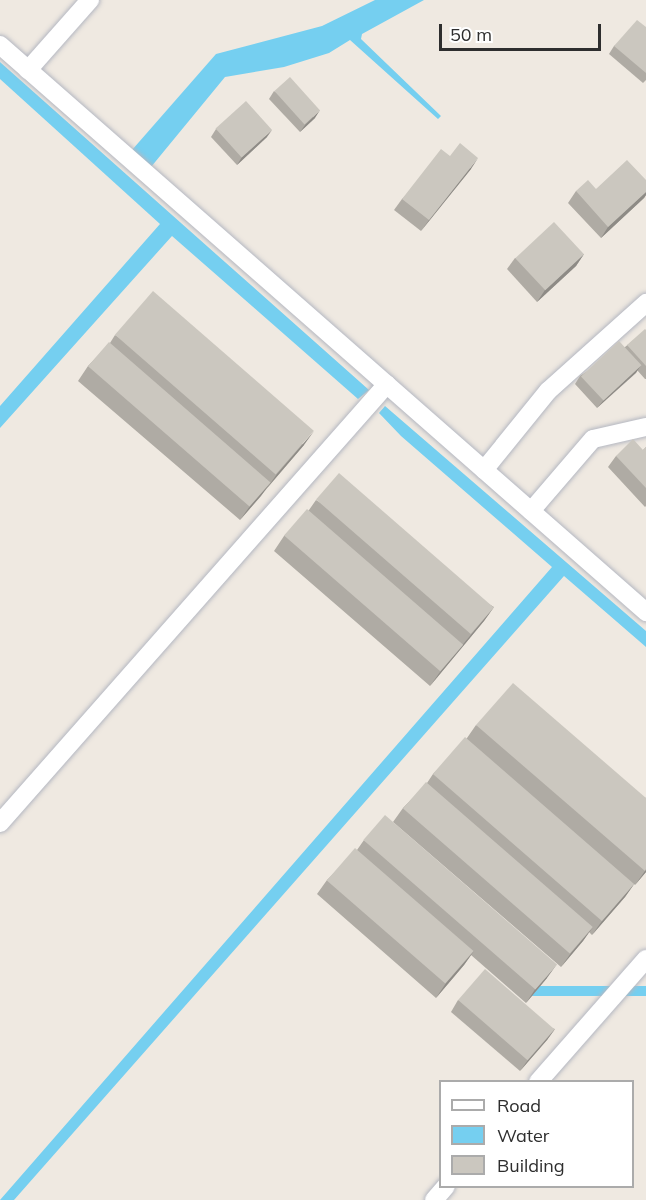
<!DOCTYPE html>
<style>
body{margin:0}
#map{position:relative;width:646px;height:1200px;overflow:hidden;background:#efe9e1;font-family:Mulish,sans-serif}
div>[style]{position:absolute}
.water>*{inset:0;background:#75cff0;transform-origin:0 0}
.roads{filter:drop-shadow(0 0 2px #b4b7c1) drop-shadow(0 0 2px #b4b7c1)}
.street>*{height:18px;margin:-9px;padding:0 9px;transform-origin:9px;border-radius:9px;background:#fff}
.wall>*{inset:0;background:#afaba4}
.shaded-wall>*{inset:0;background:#8e8b86}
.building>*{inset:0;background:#cbc7bf;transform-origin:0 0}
span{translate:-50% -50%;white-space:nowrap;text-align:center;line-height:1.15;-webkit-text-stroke:4.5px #fff;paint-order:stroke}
.legend{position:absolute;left:439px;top:1080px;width:195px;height:108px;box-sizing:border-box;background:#fff;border:2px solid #ababab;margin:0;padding:8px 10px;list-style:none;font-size:18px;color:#2e2e2e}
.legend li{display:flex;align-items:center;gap:12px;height:30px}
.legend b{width:30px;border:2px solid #ababab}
.scale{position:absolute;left:439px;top:24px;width:162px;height:27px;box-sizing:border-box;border:3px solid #2e2e2e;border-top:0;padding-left:8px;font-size:18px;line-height:21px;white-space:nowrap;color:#2e2e2e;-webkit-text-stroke:4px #fff;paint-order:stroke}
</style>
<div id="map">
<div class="water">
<div style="clip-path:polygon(375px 0,424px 0,362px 34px,361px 39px,441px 116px,438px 119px,350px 40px,329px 53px,284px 67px,225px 77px,151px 167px,132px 150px,216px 54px,322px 26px)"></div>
<div style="clip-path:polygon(0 62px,127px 175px,369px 390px,358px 399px,172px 236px,0 428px,0 406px,160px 224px,0 79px)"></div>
<div style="clip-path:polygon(385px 406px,646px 631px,646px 647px,564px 576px,14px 1200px,0 1200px,552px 567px,401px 436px,379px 413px)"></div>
<div style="left:646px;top:986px;width:10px;height:127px;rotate:90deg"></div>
</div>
<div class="roads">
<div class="street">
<div style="left:0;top:45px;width:860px;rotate:41.27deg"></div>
<div style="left:28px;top:70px;width:94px;rotate:-48.5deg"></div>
<div style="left:484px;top:470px;width:102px;rotate:-51deg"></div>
<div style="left:548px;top:391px;width:132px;rotate:-41.9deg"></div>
<div style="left:531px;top:511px;width:95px;rotate:-49.3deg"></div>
<div style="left:593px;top:439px;width:54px;rotate:-12.8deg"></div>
<div style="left:0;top:823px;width:585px;rotate:-48.6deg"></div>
<div style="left:538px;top:1082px;width:164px;rotate:-48.7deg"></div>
<div style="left:434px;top:1200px;width:18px;rotate:-49deg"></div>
</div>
</div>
<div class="wall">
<div style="clip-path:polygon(646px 27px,646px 80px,643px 83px,609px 54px,614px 46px)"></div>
<div style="clip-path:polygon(274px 91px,315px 118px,300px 132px,269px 99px)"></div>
<div style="clip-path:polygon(216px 129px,267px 137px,237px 165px,211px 137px)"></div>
<div style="clip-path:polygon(450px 156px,471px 169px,421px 231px,394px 210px,402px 199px)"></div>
<div style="clip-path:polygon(646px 180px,646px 195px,644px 198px,601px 238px,568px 203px,576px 191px,596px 189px)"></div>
<div style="clip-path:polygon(584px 254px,576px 266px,537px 302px,507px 269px,515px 258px)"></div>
<div style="clip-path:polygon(646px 330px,646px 379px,645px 379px,637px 370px,597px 408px,575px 384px,580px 376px,625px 347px)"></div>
<div style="clip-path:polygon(115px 335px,304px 445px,240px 520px,78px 381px,88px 366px,110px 343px)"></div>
<div style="clip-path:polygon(646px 447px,646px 506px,645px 507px,608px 467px,616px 456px,643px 450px)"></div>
<div style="clip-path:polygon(316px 500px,494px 607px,484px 621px,430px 686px,274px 551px,284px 536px,309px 510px)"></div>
<div style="clip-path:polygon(476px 725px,646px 798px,646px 872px,635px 885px,634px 884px,625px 897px,592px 935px,589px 932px,583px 941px,561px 967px,393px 822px,403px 808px,427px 783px,433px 774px,467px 738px)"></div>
<div style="clip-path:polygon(364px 840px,547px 978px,526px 1003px,471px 955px,464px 965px,436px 998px,317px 894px,327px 880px,357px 850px)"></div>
<div style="clip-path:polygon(458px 1000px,555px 1029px,547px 1040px,520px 1071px,451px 1012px)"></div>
</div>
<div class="shaded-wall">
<div style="clip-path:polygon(320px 110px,315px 118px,300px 132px,305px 125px)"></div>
<div style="clip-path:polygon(272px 130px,267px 137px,237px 165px,242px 157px)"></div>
<div style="clip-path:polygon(478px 158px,471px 169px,421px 231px,429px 220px)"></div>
<div style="clip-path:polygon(646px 192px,646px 195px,644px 198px,601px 238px,608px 227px)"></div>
<div style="clip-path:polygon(584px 254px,576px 266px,537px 302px,545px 290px)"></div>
<div style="clip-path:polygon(641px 365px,636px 373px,597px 408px,603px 401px)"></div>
<div style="clip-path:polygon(314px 431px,304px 445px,267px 488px,277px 474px)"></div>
<div style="clip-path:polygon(271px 482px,261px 496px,240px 520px,250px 506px)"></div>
<div style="clip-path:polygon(494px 607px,484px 621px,430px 686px,440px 672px)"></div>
<div style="clip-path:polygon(646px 869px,646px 872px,635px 885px,645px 871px)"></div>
<div style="clip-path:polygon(635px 883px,625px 897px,592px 935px,602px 921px)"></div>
<div style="clip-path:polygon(593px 927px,583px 941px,561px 967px,571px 953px)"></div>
<div style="clip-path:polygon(474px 951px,464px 965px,436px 998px,446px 983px)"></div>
<div style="clip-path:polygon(557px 964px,547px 978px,526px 1003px,536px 988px)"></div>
<div style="clip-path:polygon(555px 1029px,547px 1040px,520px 1071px,528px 1060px)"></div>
</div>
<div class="building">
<div style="clip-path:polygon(637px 20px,646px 27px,646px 73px,614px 46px)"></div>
<div style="left:290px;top:77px;width:45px;height:21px;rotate:48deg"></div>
<div style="left:246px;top:101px;width:39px;height:41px;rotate:48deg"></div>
<div style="clip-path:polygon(460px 143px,478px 158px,429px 220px,402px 199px,441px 149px,450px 156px)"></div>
<div style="clip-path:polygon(627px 160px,646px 180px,646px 192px,608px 227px,576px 191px,588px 180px,596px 189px)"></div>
<div style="left:554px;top:222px;width:44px;height:53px;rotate:47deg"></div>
<div style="left:153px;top:291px;width:213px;height:58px;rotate:41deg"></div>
<div style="clip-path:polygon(645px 329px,646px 330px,646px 366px,627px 345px)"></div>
<div style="left:619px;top:341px;width:33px;height:52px;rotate:47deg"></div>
<div style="left:109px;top:342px;width:214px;height:32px;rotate:41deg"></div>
<div style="clip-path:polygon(633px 439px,643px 450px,646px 447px,646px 488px,616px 456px)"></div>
<div style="left:339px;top:473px;width:205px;height:35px;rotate:41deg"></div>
<div style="left:307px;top:509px;width:207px;height:35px;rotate:41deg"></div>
<div style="clip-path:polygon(513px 683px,646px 798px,646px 869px,645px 871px,476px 725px)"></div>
<div style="left:465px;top:737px;width:224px;height:49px;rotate:41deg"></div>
<div style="left:426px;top:782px;width:221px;height:35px;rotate:41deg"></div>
<div style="left:385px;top:815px;width:228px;height:33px;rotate:41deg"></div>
<div style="left:355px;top:848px;width:157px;height:43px;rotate:41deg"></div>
<div style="left:485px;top:969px;width:92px;height:41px;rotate:41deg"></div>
</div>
<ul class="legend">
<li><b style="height:8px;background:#fff"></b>Road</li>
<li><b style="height:16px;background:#75cff0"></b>Water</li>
<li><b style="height:16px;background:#cbc7bf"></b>Building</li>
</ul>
<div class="scale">50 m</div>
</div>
